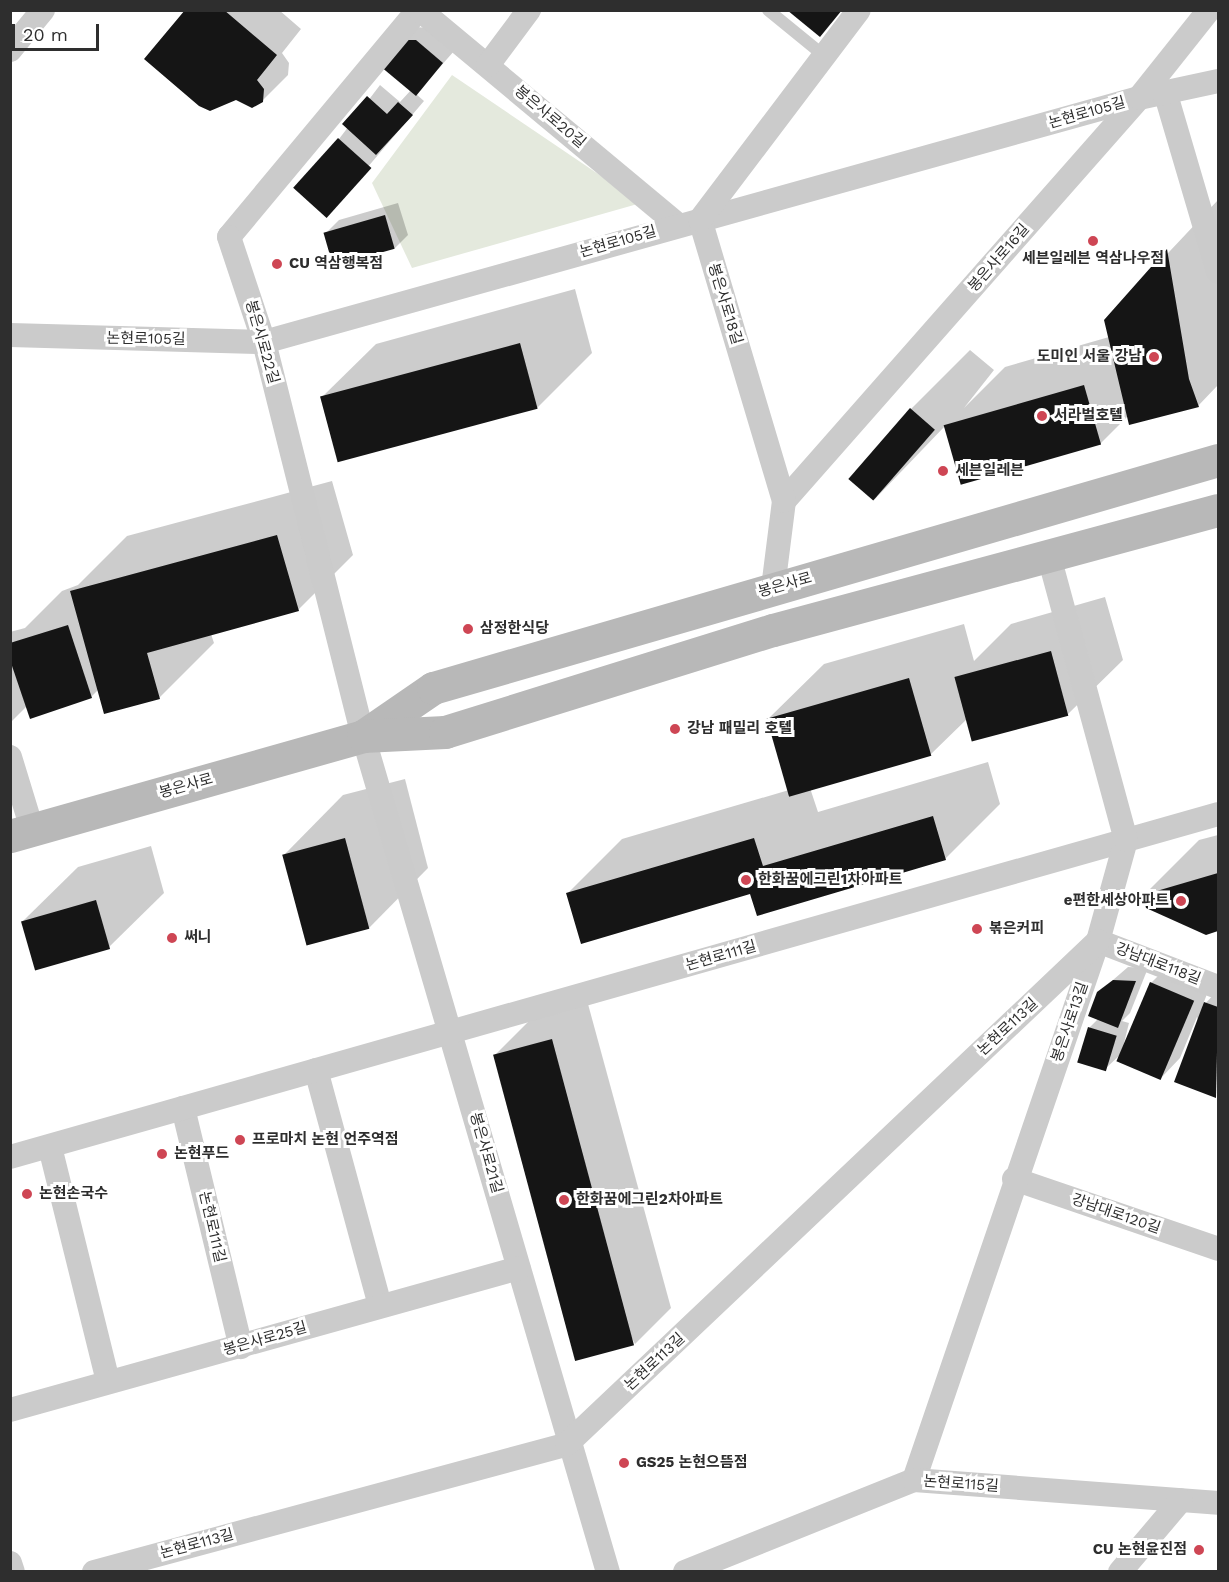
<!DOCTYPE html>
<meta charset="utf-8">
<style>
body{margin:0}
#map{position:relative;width:1229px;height:1582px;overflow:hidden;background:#fff;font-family:"Work Sans","Noto Sans KR",sans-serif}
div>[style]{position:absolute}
.green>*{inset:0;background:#e4e9dd}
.shadow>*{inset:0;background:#0003}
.building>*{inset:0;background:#151515;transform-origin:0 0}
.service>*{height:12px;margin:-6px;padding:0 6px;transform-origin:6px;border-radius:6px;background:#cbcbcb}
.minor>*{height:24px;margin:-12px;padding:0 12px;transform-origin:12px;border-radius:12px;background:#cbcbcb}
.secondary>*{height:33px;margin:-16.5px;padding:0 16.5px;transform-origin:16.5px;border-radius:16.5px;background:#b8b8b8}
.dots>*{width:16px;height:16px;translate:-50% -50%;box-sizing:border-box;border:3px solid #fff;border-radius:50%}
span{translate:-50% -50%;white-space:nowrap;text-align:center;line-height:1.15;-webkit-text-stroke:6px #fff;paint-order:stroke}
.street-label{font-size:15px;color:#2e2e2e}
.poi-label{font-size:15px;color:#2e2e2e;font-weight:700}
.left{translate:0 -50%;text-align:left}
.right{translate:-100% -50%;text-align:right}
.frame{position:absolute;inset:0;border:12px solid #2e2e2e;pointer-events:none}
.scale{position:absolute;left:12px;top:24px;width:87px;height:27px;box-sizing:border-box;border:3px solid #2e2e2e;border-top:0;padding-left:8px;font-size:18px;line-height:21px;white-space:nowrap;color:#2e2e2e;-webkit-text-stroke:4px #fff;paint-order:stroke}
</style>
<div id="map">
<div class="green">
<div style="clip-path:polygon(452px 75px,641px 203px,412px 268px,372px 183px)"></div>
</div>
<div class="shadow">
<div style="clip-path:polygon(187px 10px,279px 10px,301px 29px,282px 53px,289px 63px,288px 75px,262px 101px,236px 98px)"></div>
<div style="clip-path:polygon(416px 27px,429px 28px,455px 50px,416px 94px,424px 101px,338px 202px,339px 139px,380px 85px,400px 102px,411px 90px,382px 66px)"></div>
<div style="clip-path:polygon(1218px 200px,1218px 385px,1198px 406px,1128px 416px,1100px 444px,945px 426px,874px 500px,911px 409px,970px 350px,994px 370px,964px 408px,1005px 367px,1109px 337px,1105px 320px)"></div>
<div style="clip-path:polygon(398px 203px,408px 235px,395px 248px,326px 233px,339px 220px)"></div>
<div style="clip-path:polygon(575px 289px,592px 353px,537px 408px,321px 398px,376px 344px)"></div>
<div style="clip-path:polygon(332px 481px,353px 555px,298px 610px,211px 634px,214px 643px,159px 698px,99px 689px,91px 697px,27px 706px,10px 723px,10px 632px,25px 628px,62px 591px,78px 585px,127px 536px)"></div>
<div style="clip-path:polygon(1105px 597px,1123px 660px,1068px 714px,968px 718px,930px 755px,810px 788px,818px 812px,988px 762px,1000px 804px,945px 859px,752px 892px,567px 894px,622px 839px,789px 790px,769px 718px,824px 664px,964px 624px,974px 661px,1011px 624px)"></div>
<div style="clip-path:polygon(405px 779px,428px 868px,369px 928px,284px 855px,343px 795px)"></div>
<div style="clip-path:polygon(1218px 835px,1218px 930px,1206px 933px,1144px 895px,1199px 840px)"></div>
<div style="clip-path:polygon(151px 846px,164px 893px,109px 947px,23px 921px,78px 867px)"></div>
<div style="clip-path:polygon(1170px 964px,1212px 981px,1202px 1007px,1218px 990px,1216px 1096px,1197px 1017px,1180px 1058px,1161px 1078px,1121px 1054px,1104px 1070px,1078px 1061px,1090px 1027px,1099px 1018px,1098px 993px,1128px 967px,1148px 968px,1130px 1013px,1122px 1021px,1129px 1023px,1122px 1051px,1151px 983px)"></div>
<div style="clip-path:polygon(588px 1004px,671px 1308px,635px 1344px,494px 1056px,530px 1020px)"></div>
</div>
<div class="building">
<div style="clip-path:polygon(185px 10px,224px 10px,277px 55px,257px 80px,264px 89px,263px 102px,252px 108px,236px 100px,210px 111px,199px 106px,144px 59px)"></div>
<div style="clip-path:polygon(787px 10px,842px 10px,820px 37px)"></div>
<div style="clip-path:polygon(402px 40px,416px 40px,443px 63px,416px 96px,380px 66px)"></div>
<div style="clip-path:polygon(367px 96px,387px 114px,398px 102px,413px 115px,376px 155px,342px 124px)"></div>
<div style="left:338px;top:138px;width:45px;height:67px;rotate:42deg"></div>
<div style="left:385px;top:215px;width:35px;height:64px;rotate:74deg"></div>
<div style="clip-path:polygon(1167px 249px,1189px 379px,1199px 407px,1129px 425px,1104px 320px)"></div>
<div style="left:520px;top:343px;width:68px;height:207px;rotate:75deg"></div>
<div style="left:1084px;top:385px;width:62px;height:146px;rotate:74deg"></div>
<div style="left:910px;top:408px;width:33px;height:94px;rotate:41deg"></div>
<div style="clip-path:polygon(277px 535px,299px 611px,147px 653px,160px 699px,104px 714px,70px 591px)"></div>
<div style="clip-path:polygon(68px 625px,92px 698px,30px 719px,10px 660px,10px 643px)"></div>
<div style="left:1051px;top:651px;width:67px;height:100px;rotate:75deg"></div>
<div style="left:909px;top:678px;width:81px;height:148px;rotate:74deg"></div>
<div style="clip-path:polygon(933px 816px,946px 860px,757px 916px,750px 894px,581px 944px,566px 893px,754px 838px,763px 866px)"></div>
<div style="left:345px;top:838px;width:94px;height:65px;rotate:75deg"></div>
<div style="clip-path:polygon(1218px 873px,1218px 931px,1206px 935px,1146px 908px,1143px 895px)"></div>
<div style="left:96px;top:900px;width:51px;height:78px;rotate:74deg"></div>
<div style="clip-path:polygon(1113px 980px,1136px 981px,1118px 1028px,1088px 1016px,1097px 992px)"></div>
<div style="left:1150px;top:982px;width:48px;height:86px;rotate:23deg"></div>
<div style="clip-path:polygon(1204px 1002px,1218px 1007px,1216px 1098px,1174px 1082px)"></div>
<div style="left:1088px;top:1027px;width:30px;height:37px;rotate:17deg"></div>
<div style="left:552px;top:1039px;width:317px;height:61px;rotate:75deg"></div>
</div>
<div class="service">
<div style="left:768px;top:10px;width:70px;rotate:39.2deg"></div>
</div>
<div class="minor">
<div style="left:418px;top:10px;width:295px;rotate:129.8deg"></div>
<div style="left:229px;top:237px;width:111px;rotate:71.6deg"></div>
<div style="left:264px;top:342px;width:406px;rotate:75.9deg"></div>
<div style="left:363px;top:736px;width:871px;rotate:73.67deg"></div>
<div style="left:420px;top:10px;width:336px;rotate:39.8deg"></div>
<div style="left:10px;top:50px;width:52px;rotate:-50.5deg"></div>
<div style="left:488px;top:65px;width:69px;rotate:-53.3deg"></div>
<div style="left:1166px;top:95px;width:184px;rotate:73.6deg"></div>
<div style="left:10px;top:335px;width:254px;rotate:1.6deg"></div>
<div style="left:264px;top:342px;width:908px;rotate:-15.58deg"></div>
<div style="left:1139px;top:98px;width:81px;rotate:-12.1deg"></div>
<div style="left:784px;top:501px;width:537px;rotate:-48.62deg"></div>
<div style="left:1139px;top:98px;width:112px;rotate:-51.5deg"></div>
<div style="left:773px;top:588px;width:88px;rotate:-82.8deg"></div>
<div style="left:784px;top:501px;width:293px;rotate:-106.6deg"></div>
<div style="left:700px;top:220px;width:263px;rotate:-52.9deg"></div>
<div style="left:10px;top:757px;width:75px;rotate:73deg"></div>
<div style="left:1098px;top:941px;width:129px;rotate:21deg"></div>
<div style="left:316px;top:1070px;width:244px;rotate:74.8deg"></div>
<div style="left:183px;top:1108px;width:246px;rotate:76.4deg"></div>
<div style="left:50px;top:1147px;width:242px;rotate:76.1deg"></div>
<div style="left:10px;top:1157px;width:1256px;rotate:-15.85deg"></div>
<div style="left:1014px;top:1179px;width:216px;rotate:18.9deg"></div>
<div style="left:10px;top:1410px;width:528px;rotate:-15.59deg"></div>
<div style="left:914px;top:1480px;width:570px;rotate:-71.15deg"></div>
<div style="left:1098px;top:941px;width:105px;rotate:-74.5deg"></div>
<div style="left:1126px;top:840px;width:293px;rotate:-105.2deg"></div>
<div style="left:10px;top:1563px;width:9px;rotate:72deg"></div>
<div style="left:94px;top:1572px;width:490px;rotate:-15.1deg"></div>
<div style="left:567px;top:1444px;width:731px;rotate:-43.45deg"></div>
<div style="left:685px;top:1572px;width:247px;rotate:-21.9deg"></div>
<div style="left:914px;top:1480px;width:305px;rotate:4.3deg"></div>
<div style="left:1120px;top:1572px;width:94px;rotate:-49.7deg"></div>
</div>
<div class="secondary">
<div style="left:363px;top:736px;width:85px;rotate:-34.4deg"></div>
<div style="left:433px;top:688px;width:817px;rotate:-16.2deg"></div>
<div style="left:10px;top:836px;width:367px;rotate:-15.8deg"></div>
<div style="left:363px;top:736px;width:82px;rotate:-2.8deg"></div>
<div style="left:445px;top:732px;width:343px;rotate:-17.3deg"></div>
<div style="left:773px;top:630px;width:461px;rotate:-15.1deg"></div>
</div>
<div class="dots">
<div style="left:1093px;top:241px;background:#ce4654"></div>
<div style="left:277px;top:264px;background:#ce4654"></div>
<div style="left:1154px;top:357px;background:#ce4654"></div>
<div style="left:1042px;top:416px;background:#ce4654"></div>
<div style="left:943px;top:471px;background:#ce4654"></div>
<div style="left:468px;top:629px;background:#ce4654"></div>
<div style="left:675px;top:729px;background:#ce4654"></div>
<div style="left:746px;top:880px;background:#ce4654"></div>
<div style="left:1181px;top:901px;background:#ce4654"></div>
<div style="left:977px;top:929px;background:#ce4654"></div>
<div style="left:172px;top:938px;background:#ce4654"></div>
<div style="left:240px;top:1140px;background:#ce4654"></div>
<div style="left:162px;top:1154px;background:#ce4654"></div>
<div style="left:27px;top:1194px;background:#ce4654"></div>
<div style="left:564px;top:1200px;background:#ce4654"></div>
<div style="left:624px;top:1463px;background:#ce4654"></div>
<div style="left:1199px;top:1550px;background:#ce4654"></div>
</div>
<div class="street-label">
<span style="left:1087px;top:113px;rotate:-16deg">논현로105길</span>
<span style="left:550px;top:117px;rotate:40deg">봉은사로20길</span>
<span style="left:618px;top:242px;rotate:-16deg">논현로105길</span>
<span style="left:999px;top:258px;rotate:-49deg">봉은사로16길</span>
<span style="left:725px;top:304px;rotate:73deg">봉은사로18길</span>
<span style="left:146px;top:339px;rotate:1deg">논현로105길</span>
<span style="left:262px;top:342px;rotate:74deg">봉은사로22길</span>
<span style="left:785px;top:585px;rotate:-16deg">봉은사로</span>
<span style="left:186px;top:786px;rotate:-16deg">봉은사로</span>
<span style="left:721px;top:956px;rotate:-16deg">논현로111길</span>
<span style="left:1158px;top:964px;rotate:21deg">강남대로118길</span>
<span style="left:1070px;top:1022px;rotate:-71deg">봉은사로13길</span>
<span style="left:1008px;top:1027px;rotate:-43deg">논현로113길</span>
<span style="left:486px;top:1153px;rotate:74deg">봉은사로21길</span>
<span style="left:1116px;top:1214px;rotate:19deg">강남대로120길</span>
<span style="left:212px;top:1227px;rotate:77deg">논현로111길</span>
<span style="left:265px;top:1339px;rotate:-16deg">봉은사로25길</span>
<span style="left:655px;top:1362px;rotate:-43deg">논현로113길</span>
<span style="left:961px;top:1484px;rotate:4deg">논현로115길</span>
<span style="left:197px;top:1544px;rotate:-15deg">논현로113길</span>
</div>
<div class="poi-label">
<span style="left:1093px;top:259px">세븐일레븐 역삼나우점</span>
<span class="left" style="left:289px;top:264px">CU 역삼행복점</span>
<span class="right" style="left:1142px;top:357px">도미인 서울 강남</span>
<span class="left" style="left:1054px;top:416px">서라벌호텔</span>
<span class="left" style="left:955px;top:471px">세븐일레븐</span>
<span class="left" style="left:480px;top:629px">삼정한식당</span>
<span class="left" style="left:687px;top:729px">강남 패밀리 호텔</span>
<span class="left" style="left:758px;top:880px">한화꿈에그린1차아파트</span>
<span class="right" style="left:1169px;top:901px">e편한세상아파트</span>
<span class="left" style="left:989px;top:929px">볶은커피</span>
<span class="left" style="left:184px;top:938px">써니</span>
<span class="left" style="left:252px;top:1140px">프로마치 논현 언주역점</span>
<span class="left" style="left:174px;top:1154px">논현푸드</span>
<span class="left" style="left:39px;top:1194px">논현손국수</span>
<span class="left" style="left:576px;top:1200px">한화꿈에그린2차아파트</span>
<span class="left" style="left:636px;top:1463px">GS25 논현으뜸점</span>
<span class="right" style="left:1187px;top:1550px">CU 논현윤진점</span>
</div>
<div class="frame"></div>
<div class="scale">20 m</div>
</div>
